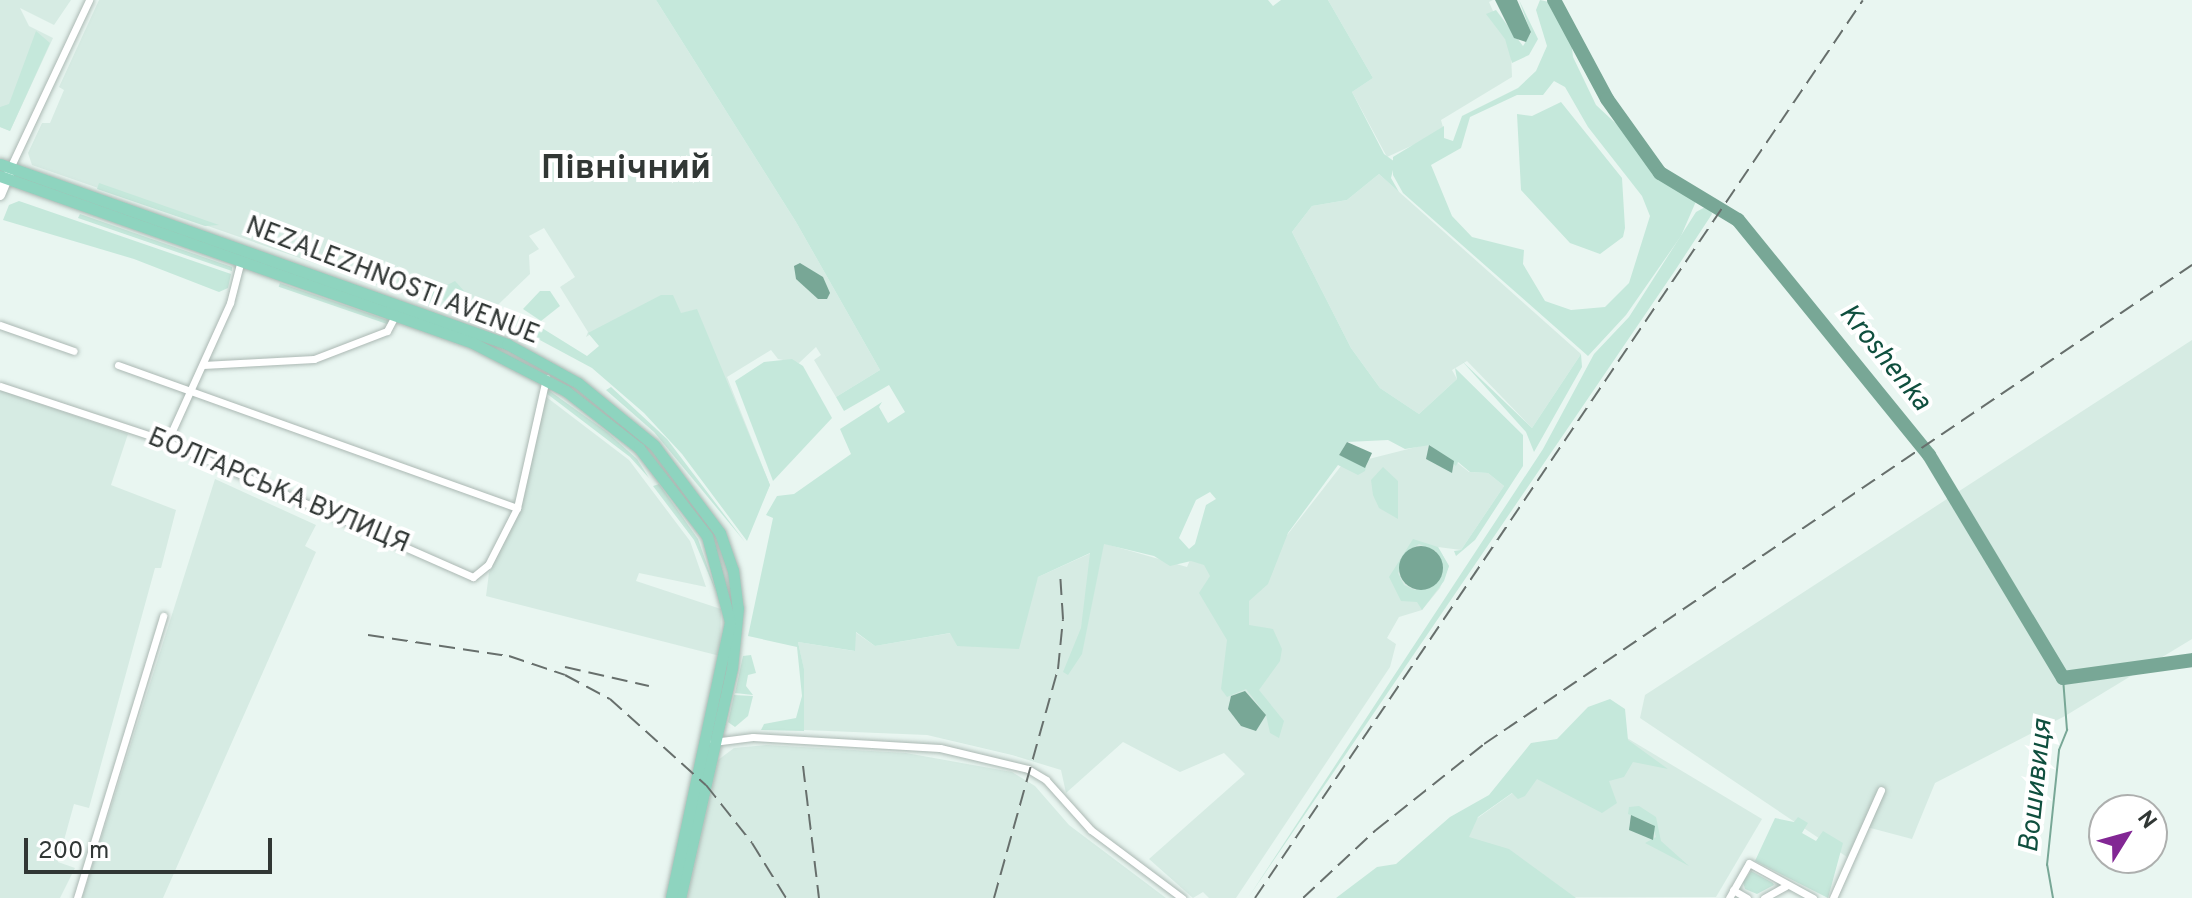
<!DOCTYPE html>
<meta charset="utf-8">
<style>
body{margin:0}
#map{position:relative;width:2192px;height:898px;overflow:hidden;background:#e9f6f1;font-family:Overpass,sans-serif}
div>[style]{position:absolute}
.built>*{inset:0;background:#d6ebe3}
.green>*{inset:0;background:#c5e8db;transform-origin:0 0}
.water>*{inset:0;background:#78a796}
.round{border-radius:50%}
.stream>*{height:2px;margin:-1px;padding:0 1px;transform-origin:1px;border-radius:1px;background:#78a796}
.river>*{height:14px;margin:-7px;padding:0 7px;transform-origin:7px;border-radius:7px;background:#78a796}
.roads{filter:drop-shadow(0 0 2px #abb8b3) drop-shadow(0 0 2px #abb8b3)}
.street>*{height:7px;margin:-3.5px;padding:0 3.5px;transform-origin:3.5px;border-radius:3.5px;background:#fff}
.secondary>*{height:10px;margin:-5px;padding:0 5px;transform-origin:5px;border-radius:5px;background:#fff}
.primary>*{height:11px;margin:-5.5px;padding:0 5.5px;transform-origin:5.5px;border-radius:5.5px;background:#8ed4bf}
.rail>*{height:2px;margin-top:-1px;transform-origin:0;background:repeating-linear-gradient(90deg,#676f6c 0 16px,transparent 0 24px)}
span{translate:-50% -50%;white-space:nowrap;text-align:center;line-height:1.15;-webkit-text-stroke:8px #fff;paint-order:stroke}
.street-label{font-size:26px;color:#313735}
.water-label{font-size:28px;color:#0f4f3e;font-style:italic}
.district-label{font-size:34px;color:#313735;font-weight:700}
.north{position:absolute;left:2088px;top:794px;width:80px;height:80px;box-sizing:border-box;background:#fff;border:2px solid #adafae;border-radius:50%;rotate:53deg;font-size:22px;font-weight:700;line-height:32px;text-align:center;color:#313735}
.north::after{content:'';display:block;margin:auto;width:28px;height:36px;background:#822794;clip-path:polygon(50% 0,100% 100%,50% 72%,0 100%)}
.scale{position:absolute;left:24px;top:838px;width:248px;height:36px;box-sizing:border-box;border:4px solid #313735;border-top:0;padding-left:10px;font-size:24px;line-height:28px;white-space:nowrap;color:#313735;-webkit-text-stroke:6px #fff;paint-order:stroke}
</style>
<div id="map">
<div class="built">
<div style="clip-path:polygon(0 0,71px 0,54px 25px,20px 8px,29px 26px,53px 38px,10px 131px,0 127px)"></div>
<div style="clip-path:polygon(99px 0,656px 0,796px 222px,880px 370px,836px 397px,814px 360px,821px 355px,816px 347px,799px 363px,778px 359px,771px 350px,727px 377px,770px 485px,748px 534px,591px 334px,586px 337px,588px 332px,560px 287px,575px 277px,544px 228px,529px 236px,539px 249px,529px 255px,530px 274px,481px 321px,32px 165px,28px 153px,42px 123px,50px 123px,64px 90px,59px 87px)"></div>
<div style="clip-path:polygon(1328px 0,1493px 0,1489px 2px,1511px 52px,1512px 77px,1441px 120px,1443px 127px,1422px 141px,1387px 157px,1352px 92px,1373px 78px)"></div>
<div style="clip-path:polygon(1379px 174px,1581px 354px,1532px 428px,1467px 361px,1452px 370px,1457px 379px,1419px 414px,1380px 388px,1351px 348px,1292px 232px,1312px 206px,1347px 200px)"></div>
<div style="clip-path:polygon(2192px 340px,2192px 639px,2065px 716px,1935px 783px,1912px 839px,1863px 826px,1847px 857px,1640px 718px,1645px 695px)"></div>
<div style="clip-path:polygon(0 390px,128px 434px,111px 485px,176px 510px,161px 568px,155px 568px,89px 808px,74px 804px,58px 862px,75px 868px,60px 898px,0 898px)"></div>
<div style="clip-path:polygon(545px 396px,629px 460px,690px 541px,706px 587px,639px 573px,636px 581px,721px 609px,720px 656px,486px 596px,489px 573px,514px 522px)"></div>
<div style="clip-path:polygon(1432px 443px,1469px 472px,1488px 473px,1504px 486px,1461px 550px,1438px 547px,1449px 566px,1440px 588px,1422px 610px,1399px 617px,1387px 638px,1396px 644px,1390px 667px,1236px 898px,1209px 898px,1203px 892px,1193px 898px,1149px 859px,1245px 774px,1224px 753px,1180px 772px,1123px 742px,1066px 793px,1061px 770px,1012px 755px,927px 735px,804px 730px,804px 670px,798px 642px,854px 651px,855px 632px,875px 646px,951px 633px,957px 646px,1001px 645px,1038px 577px,1091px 553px,1099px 542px,1187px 567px,1190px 560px,1277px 548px,1341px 466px)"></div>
<div style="clip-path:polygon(215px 479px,316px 525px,305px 546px,316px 552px,163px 898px,82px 898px)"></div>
<div style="clip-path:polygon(1607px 726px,1762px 819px,1716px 897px,1388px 898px,1465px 827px)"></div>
<div style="clip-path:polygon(766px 745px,906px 753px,1012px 772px,1035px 786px,1069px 825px,1166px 898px,687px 898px,718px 760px,734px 748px)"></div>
</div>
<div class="green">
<div style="clip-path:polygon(evenodd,656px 0,1268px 0,1273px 6px,1281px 0,1328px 0,1373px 78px,1352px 92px,1384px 154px,1395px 162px,1391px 178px,1399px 192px,1379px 174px,1347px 200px,1312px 206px,1292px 232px,1351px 348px,1380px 388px,1419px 414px,1457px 379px,1455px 368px,1523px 435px,1523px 466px,1475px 540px,1456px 556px,1454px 551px,1461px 550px,1504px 486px,1488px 473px,1470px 472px,1458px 462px,1456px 466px,1430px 445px,1405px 449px,1388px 440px,1347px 442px,1339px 455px,1366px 467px,1365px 471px,1358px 475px,1338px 465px,1288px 533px,1268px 584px,1249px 601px,1249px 625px,1273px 629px,1282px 649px,1280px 661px,1259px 690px,1284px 721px,1279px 738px,1270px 733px,1266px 715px,1246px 689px,1227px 697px,1221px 689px,1227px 640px,1199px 593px,1210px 576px,1204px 565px,1191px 561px,1170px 566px,1154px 556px,1104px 544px,1082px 654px,1068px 675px,1063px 672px,1081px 628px,1090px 553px,1038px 577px,1019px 649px,957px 646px,950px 633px,875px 646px,856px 632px,855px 651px,798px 642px,804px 669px,804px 731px,761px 730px,764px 724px,796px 718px,802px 696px,797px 647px,748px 636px,773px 518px,766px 515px,777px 496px,794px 494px,851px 454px,840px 429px,882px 402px,879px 407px,888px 423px,905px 412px,889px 385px,844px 411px,836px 397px,880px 370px,796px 222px,656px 0,1210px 492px,1216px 499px,1206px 505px,1195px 544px,1189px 549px,1179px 538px,1196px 500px,1210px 492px)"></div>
<div style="clip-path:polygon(1519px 0,1538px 39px,1529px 55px,1512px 63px,1505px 39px,1486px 14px,1496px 10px,1523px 46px,1531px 33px)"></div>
<div style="clip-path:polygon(evenodd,1540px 0,1549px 2px,1570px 30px,1573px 57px,1596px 105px,1697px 199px,1681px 236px,1626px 315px,1588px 356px,1403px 193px,1393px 175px,1393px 157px,1444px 126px,1444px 138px,1453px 141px,1462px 116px,1518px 88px,1536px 71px,1547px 46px,1536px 10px,1540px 0,1554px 81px,1565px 87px,1588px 127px,1642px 196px,1650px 216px,1629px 283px,1605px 307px,1571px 310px,1545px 301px,1523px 264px,1524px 250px,1472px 237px,1452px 216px,1431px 165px,1461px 148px,1470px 117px,1517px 95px,1543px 95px,1554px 81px)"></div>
<div style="clip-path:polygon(36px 31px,50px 43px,10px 131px,0 127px,0 107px,9px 104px)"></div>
<div style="clip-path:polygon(1561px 102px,1622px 178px,1625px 228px,1623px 237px,1600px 254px,1570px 243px,1521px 190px,1517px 114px,1532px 116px)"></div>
<div style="clip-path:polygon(99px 183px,219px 225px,205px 226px,97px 189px)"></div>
<div style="clip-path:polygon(19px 201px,231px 274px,228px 288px,219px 292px,134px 259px,3px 220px,9px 205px)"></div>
<div style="clip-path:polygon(1709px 205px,1712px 214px,1674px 272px,1248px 898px,1543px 449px,1594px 354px,1629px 317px,1696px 212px)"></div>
<div style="clip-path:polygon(80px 214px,232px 267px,232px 271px,78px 218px)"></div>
<div style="clip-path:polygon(455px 281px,485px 314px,428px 295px)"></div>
<div style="left:280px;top:283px;width:116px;height:4px;rotate:19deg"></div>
<div style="clip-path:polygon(540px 291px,550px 291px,560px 306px,541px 321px,523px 309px)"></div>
<div style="clip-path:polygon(661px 295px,673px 295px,681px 313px,697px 309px,770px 485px,747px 541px,682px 454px,644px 413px,592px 368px,510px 324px,521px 315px,587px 356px,599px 346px,588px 333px)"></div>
<div style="clip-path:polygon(1581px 354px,1582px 367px,1534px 452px,1526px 432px,1462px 361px,1532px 428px)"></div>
<div style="clip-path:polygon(792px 359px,803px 366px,832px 418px,773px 481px,735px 381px,764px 362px)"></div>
<div style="clip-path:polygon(611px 387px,667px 439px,745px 542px,654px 432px,606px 390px)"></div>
<div style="clip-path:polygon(547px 389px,607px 432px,637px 459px,649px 478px,630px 457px,546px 393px)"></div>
<div style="clip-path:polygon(1383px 467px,1398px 481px,1398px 519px,1379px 508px,1373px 495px,1371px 480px)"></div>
<div style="clip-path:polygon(659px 484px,698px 539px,717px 594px,694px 540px,653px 486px)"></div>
<div style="clip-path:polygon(evenodd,1413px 539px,1438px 547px,1449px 566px,1444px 581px,1422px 610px,1417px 602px,1401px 601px,1389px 577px,1413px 539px,1419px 544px,1436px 551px,1442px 572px,1430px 587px,1415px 590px,1404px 585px,1398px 573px,1410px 550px,1419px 544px)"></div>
<div style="clip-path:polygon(751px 655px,756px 673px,748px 675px,746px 686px,753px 695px,735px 693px,743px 656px)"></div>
<div style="clip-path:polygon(734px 695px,753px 696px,748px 716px,735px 727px,728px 722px)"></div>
<div style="clip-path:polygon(1610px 699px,1625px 709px,1628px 740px,1668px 769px,1633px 762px,1624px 777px,1609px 781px,1617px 803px,1602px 813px,1537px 779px,1525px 796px,1518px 799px,1512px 793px,1478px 817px,1469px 837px,1509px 849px,1576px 898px,1336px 898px,1377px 867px,1396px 864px,1450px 817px,1489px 795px,1531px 743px,1557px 739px,1588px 707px)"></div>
<div style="clip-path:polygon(1639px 806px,1656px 817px,1661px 841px,1689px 866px,1645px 843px,1656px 837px,1652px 824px,1628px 814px,1629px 807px)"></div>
<div style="clip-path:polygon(1798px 817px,1808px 823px,1802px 833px,1816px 841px,1823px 831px,1843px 843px,1828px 898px,1755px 861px,1775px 818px,1794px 822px)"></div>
<div style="clip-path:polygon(1751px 871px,1773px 883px,1774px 885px,1757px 894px,1745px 889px,1743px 882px)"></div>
</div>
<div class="water">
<div style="clip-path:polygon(1495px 0,1517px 0,1531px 32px,1526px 42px,1514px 38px)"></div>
<div style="clip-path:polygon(800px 263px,823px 277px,830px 293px,827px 299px,818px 299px,796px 279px,794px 266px)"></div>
<div style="clip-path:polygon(1347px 442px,1372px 453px,1365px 468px,1339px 455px)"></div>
<div style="clip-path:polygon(1429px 445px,1454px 461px,1452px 473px,1426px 459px)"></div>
<div class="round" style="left:1399px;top:546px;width:44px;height:44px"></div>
<div style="clip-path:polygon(1245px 691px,1266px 715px,1256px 731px,1241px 726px,1228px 709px,1231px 696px)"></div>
<div style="clip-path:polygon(1631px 815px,1655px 826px,1653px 840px,1629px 830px)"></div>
</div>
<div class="stream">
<div style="left:2053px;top:898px;width:34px;rotate:-100deg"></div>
<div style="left:2047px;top:865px;width:116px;rotate:-84deg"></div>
<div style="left:2059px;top:750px;width:22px;rotate:-68deg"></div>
<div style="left:2067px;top:730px;width:52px;rotate:-94.4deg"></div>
</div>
<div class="river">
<div style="left:1554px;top:0;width:112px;rotate:61.8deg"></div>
<div style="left:1607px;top:99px;width:91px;rotate:54.4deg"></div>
<div style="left:1660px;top:173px;width:91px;rotate:31.1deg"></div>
<div style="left:1738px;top:220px;width:303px;rotate:50.9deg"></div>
<div style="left:1929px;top:455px;width:260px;rotate:59deg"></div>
<div style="left:2063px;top:678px;width:130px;rotate:-7.9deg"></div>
</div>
<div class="roads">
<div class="street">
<div style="left:10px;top:168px;width:186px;rotate:-64.8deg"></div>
<div style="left:0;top:325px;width:78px;rotate:19.4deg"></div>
<div style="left:118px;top:365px;width:424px;rotate:19.7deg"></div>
<div style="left:203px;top:365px;width:111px;rotate:-3.1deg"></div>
<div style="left:314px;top:359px;width:78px;rotate:-21deg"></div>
<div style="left:387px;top:331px;width:19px;rotate:-62deg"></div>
<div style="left:0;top:386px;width:169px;rotate:18.3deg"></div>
<div style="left:160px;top:439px;width:342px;rotate:23.8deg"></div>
<div style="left:473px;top:577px;width:19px;rotate:-39deg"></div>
<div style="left:488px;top:565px;width:64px;rotate:-63deg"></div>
<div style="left:517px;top:508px;width:133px;rotate:-77.4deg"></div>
<div style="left:167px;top:442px;width:153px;rotate:-65.6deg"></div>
<div style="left:230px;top:303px;width:44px;rotate:-75.7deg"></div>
<div style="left:713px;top:742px;width:40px;rotate:-7.1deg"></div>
<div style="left:753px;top:737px;width:187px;rotate:3.4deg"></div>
<div style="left:940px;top:748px;width:90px;rotate:13.4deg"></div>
<div style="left:1028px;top:769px;width:21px;rotate:31deg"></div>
<div style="left:1046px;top:780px;width:67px;rotate:48deg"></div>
<div style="left:1091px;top:830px;width:114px;rotate:36.8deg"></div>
<div style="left:1733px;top:890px;width:16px;rotate:30deg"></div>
<div style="left:77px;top:898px;width:295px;rotate:-73deg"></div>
<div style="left:1729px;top:898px;width:40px;rotate:-60.3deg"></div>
<div style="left:1749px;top:863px;width:73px;rotate:28.7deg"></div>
<div style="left:1764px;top:898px;width:25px;rotate:-29deg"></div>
<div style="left:1833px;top:898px;width:118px;rotate:-66deg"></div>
</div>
<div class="secondary">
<div style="left:0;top:195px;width:26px;rotate:-67deg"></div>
</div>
<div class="primary">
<div style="left:0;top:164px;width:538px;rotate:19.55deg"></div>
<div style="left:507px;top:344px;width:81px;rotate:28.8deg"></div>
<div style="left:578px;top:383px;width:98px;rotate:39.2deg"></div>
<div style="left:654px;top:445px;width:110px;rotate:53.1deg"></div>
<div style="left:720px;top:533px;width:39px;rotate:71deg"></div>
<div style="left:733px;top:570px;width:38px;rotate:83deg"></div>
<div style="left:738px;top:608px;width:60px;rotate:95.7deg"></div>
<div style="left:732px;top:668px;width:236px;rotate:102.7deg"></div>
<div style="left:0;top:176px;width:502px;rotate:19.45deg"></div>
<div style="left:473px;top:343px;width:105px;rotate:27.3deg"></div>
<div style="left:566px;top:391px;width:93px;rotate:38deg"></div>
<div style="left:639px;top:448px;width:111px;rotate:52.3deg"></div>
<div style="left:707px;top:536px;width:89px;rotate:75deg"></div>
<div style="left:730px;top:622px;width:282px;rotate:102.1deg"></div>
</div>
</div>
<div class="rail">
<div style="left:368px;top:635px;width:143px;rotate:8.5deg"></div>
<div style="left:509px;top:656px;width:59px;rotate:18.7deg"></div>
<div style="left:565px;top:675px;width:51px;rotate:28.1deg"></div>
<div style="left:610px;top:699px;width:129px;rotate:41.9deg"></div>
<div style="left:706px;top:785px;width:74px;rotate:51.6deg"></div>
<div style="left:752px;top:843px;width:65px;rotate:58.3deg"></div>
<div style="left:565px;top:667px;width:86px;rotate:12.7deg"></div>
<div style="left:803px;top:766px;width:133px;rotate:83.1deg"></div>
<div style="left:994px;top:898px;width:238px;rotate:-74.4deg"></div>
<div style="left:1058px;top:669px;width:50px;rotate:-84.3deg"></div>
<div style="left:1063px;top:619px;width:47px;rotate:-93.7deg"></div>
<div style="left:1255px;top:898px;width:1084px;rotate:-55.9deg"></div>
<div style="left:1303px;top:898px;width:100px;rotate:-43deg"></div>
<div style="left:1376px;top:830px;width:138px;rotate:-38.5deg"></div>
<div style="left:1484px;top:744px;width:855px;rotate:-34.08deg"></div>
</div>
<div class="street-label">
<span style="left:392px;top:282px;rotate:21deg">NEZALEZHNOSTI AVENUE</span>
<span style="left:278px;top:492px;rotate:23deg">БОЛГАРСЬКА ВУЛИЦЯ</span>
</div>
<div class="water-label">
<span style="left:1884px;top:358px;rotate:51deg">Kroshenka</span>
<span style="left:2037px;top:786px;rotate:-84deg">Вошивиця</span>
</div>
<div class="district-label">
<span style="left:626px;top:170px">Північний</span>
</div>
<div class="north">N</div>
<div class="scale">200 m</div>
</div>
